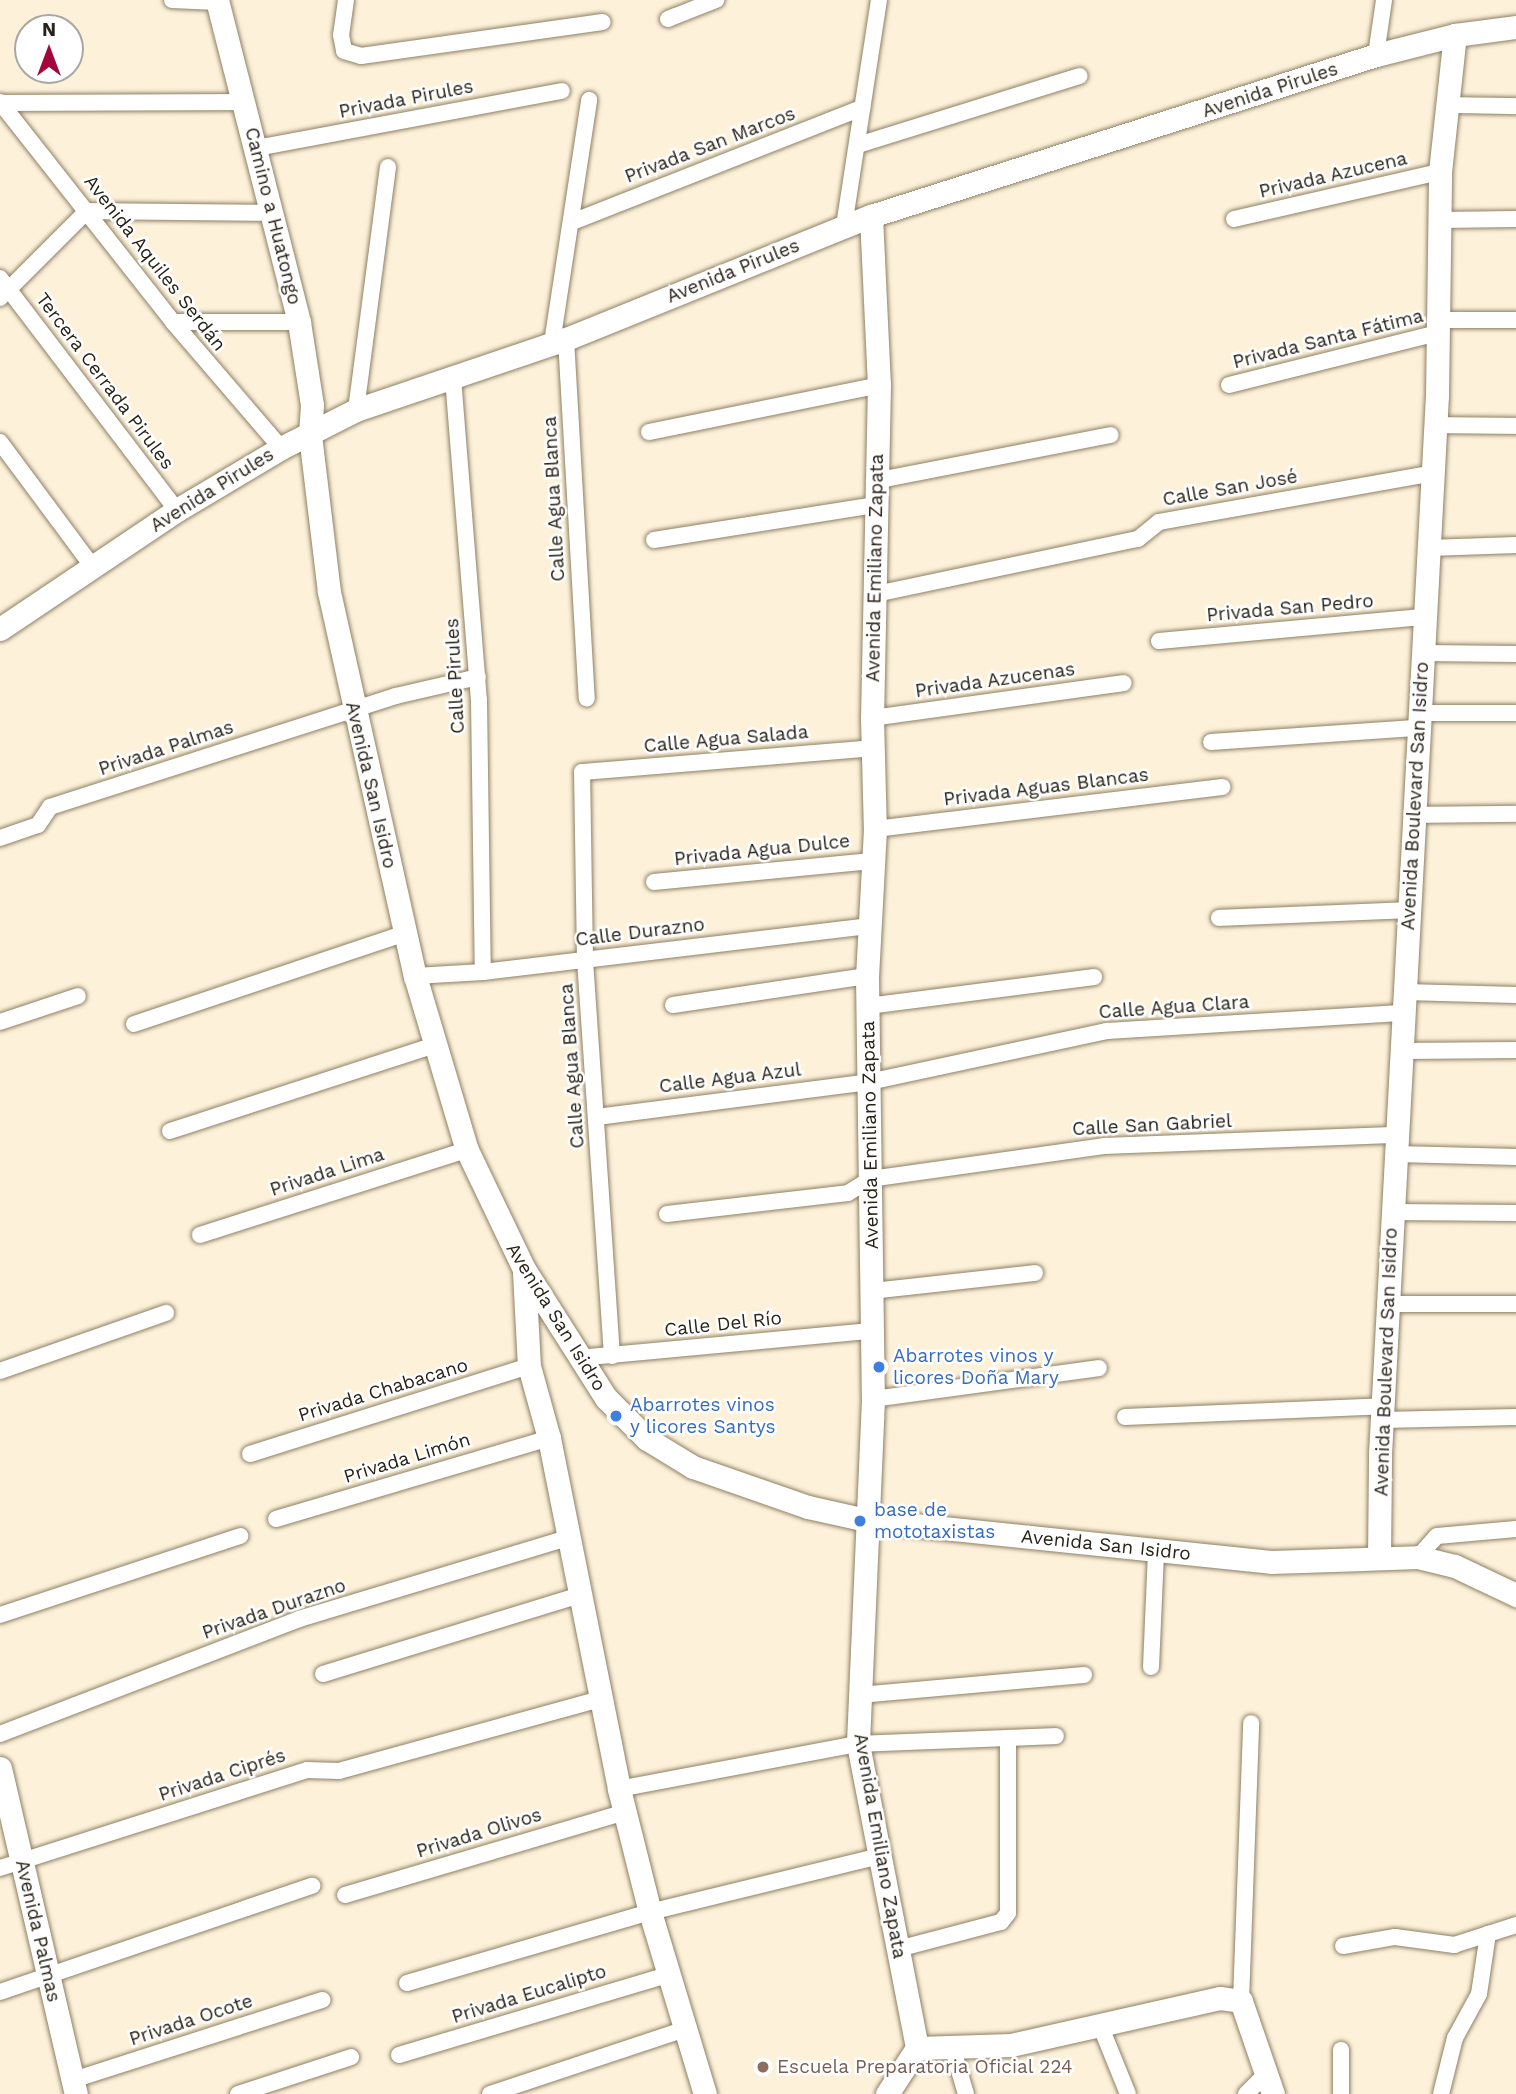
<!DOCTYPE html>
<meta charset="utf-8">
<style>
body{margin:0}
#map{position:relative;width:1516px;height:2094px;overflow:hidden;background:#fdf1da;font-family:"Work Sans",sans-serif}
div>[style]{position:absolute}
.roads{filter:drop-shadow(0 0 2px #8d8064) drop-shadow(0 0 2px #8d8064)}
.street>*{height:16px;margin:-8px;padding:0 8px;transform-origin:8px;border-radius:8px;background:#fff}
.secondary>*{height:23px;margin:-11.5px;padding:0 11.5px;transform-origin:11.5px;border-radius:11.5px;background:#fff}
.dots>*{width:19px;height:19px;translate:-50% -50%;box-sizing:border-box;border:4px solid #fff;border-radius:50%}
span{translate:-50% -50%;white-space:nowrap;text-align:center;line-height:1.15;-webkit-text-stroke:5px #fff;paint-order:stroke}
.street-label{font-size:19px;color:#282318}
.shop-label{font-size:19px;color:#366cbe}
.left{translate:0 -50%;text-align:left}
.education-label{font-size:19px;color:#785e54}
.north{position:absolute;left:14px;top:14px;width:70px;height:70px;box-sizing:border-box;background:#fff;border:2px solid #a9a7a3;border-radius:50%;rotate:0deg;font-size:19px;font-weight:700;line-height:28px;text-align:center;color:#282318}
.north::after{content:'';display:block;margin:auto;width:24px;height:32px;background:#a3063c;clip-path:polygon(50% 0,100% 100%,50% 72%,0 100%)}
</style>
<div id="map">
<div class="roads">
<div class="street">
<div style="left:172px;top:0;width:45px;rotate:2.5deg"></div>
<div style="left:346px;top:0;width:35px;rotate:98deg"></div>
<div style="left:341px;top:35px;width:16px;rotate:79deg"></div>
<div style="left:344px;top:51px;width:18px;rotate:16deg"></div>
<div style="left:361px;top:56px;width:244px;rotate:-8deg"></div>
<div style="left:668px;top:19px;width:52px;rotate:-21.6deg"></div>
<div style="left:1376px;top:55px;width:56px;rotate:-81.7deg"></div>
<div style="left:0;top:102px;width:280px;rotate:51.8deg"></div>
<div style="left:173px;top:322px;width:166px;rotate:49.4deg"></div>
<div style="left:0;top:103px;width:245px;rotate:-0.2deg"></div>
<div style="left:1449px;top:105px;width:67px;rotate:0.9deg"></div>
<div style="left:858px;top:145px;width:232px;rotate:-17.3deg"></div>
<div style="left:257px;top:148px;width:310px;rotate:-10.6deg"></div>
<div style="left:87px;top:211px;width:186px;rotate:0.6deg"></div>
<div style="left:1234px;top:219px;width:211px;rotate:-12.9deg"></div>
<div style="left:1439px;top:220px;width:77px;rotate:-0.7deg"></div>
<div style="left:572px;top:222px;width:312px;rotate:-21.5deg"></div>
<div style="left:844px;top:226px;width:229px;rotate:-81.2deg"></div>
<div style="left:0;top:278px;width:292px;rotate:52.7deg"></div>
<div style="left:0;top:298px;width:123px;rotate:-45deg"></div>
<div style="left:1438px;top:320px;width:78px"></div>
<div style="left:173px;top:322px;width:126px"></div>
<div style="left:566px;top:339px;width:360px;rotate:86.7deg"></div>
<div style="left:552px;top:343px;width:246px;rotate:-81.3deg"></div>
<div style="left:453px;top:378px;width:323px;rotate:85.4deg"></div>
<div style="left:479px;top:700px;width:272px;rotate:89.2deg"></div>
<div style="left:1229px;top:385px;width:215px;rotate:-14deg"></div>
<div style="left:356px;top:410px;width:245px;rotate:-82.5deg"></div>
<div style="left:1435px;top:425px;width:81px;rotate:0.7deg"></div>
<div style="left:649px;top:432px;width:235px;rotate:-11.5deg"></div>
<div style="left:0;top:442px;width:156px;rotate:53.4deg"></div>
<div style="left:874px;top:481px;width:241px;rotate:-11deg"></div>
<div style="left:654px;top:540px;width:223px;rotate:-9deg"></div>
<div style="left:1429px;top:548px;width:87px;rotate:-2deg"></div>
<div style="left:876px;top:594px;width:268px;rotate:-11.9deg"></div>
<div style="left:1138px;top:539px;width:27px;rotate:-39deg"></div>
<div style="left:1159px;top:522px;width:278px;rotate:-10.1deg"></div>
<div style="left:1159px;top:641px;width:267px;rotate:-5.2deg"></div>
<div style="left:1423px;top:653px;width:93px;rotate:0.6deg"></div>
<div style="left:1420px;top:713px;width:96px"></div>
<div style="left:872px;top:718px;width:254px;rotate:-7.9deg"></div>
<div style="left:1211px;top:742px;width:208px;rotate:-3.9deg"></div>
<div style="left:1413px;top:815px;width:103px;rotate:-0.6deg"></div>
<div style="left:875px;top:829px;width:350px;rotate:-6.9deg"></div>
<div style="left:0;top:838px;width:40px;rotate:-18.9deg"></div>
<div style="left:38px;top:825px;width:22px;rotate:-56deg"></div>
<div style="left:50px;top:807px;width:363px;rotate:-17.8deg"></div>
<div style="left:396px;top:696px;width:84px;rotate:-13deg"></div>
<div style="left:654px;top:882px;width:221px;rotate:-5.5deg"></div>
<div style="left:1219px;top:918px;width:190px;rotate:-2.4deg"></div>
<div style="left:415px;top:976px;width:68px;rotate:-3.4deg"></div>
<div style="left:483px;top:972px;width:390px;rotate:-6.8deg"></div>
<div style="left:1405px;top:992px;width:111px;rotate:1.5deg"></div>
<div style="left:673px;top:1005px;width:196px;rotate:-8.5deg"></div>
<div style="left:868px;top:1006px;width:228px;rotate:-7.3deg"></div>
<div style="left:0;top:1022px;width:82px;rotate:-18.4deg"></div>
<div style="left:134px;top:1024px;width:287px;rotate:-18.5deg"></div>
<div style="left:1402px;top:1051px;width:114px;rotate:-0.5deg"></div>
<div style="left:597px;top:1117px;width:274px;rotate:-7.3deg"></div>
<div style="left:869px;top:1082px;width:243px;rotate:-12.1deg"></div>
<div style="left:1107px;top:1031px;width:298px;rotate:-3.5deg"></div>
<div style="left:170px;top:1131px;width:279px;rotate:-18deg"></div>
<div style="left:1396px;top:1154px;width:120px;rotate:1.4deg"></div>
<div style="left:1393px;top:1212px;width:123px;rotate:0.5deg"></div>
<div style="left:667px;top:1214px;width:182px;rotate:-6.6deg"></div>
<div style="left:848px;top:1193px;width:26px;rotate:-32deg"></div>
<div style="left:870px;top:1179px;width:237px;rotate:-8deg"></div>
<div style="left:1105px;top:1146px;width:292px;rotate:-2.2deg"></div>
<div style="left:200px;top:1235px;width:280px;rotate:-17.7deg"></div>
<div style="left:872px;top:1291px;width:164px;rotate:-6.3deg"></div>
<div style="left:1388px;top:1304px;width:128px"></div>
<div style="left:612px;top:1356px;width:397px;rotate:-93.9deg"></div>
<div style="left:585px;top:960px;width:188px;rotate:-90.9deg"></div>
<div style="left:582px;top:772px;width:292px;rotate:-4.7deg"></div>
<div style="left:578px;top:1358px;width:294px;rotate:-5.3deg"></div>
<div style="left:0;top:1371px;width:176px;rotate:-19.3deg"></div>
<div style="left:873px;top:1399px;width:228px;rotate:-7.8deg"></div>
<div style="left:1125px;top:1417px;width:258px;rotate:-2.4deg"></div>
<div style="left:1382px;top:1420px;width:134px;rotate:-1.3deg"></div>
<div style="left:250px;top:1454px;width:293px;rotate:-17.5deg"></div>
<div style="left:276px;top:1519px;width:285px;rotate:-16.5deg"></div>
<div style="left:1418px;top:1557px;width:28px;rotate:-48deg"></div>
<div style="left:1437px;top:1536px;width:79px;rotate:-5.1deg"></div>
<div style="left:0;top:1615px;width:253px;rotate:-18.2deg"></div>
<div style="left:1151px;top:1667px;width:116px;rotate:-87.5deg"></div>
<div style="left:323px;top:1674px;width:266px;rotate:-17.1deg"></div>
<div style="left:859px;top:1695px;width:226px;rotate:-5.1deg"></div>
<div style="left:0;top:1734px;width:320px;rotate:-21deg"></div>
<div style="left:299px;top:1619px;width:280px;rotate:-16.8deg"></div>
<div style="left:619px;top:1789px;width:243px;rotate:-10.7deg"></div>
<div style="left:858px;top:1744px;width:198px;rotate:-2.3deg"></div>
<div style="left:0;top:1868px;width:322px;rotate:-17.7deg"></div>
<div style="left:307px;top:1770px;width:32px;rotate:2deg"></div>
<div style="left:339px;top:1771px;width:271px;rotate:-15.4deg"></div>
<div style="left:345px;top:1895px;width:292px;rotate:-16.5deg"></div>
<div style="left:1343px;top:1946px;width:53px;rotate:-9.8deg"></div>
<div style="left:1395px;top:1937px;width:60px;rotate:7.7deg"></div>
<div style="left:1454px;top:1945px;width:65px;rotate:-17.9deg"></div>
<div style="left:898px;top:1949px;width:106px;rotate:-14.7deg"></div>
<div style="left:1001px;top:1922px;width:11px;rotate:-52deg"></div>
<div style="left:1008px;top:1913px;width:175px;rotate:-90deg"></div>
<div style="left:407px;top:1983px;width:253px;rotate:-16.3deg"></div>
<div style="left:650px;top:1912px;width:237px;rotate:-13.7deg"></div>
<div style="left:0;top:1992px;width:330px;rotate:-18.8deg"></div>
<div style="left:1241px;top:2001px;width:278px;rotate:-87.9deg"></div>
<div style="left:1100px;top:2025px;width:74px;rotate:67.9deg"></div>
<div style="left:952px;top:2047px;width:49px;rotate:73.4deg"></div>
<div style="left:1341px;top:2050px;width:44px;rotate:90deg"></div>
<div style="left:399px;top:2055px;width:284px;rotate:-16.6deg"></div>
<div style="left:73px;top:2080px;width:262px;rotate:-17.8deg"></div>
<div style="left:238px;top:2094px;width:119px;rotate:-18.1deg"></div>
<div style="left:490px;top:2094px;width:206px;rotate:-18.4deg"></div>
<div style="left:1246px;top:2094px;width:28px;rotate:-45deg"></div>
<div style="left:1441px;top:2094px;width:58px;rotate:-76deg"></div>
<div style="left:1455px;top:2038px;width:50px;rotate:-61.4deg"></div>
<div style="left:1479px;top:1994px;width:61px;rotate:-81.5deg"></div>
</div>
<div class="secondary">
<div style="left:217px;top:0;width:332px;rotate:75.7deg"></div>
<div style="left:299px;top:322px;width:84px;rotate:81.1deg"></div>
<div style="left:312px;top:405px;width:30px;rotate:94deg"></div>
<div style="left:310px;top:435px;width:158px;rotate:83.1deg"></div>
<div style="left:329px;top:592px;width:394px;rotate:77.4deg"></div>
<div style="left:415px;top:976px;width:182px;rotate:73.4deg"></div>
<div style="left:467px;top:1150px;width:132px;rotate:64.4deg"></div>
<div style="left:524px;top:1269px;width:153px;rotate:57.6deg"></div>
<div style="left:606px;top:1398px;width:58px;rotate:45deg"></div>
<div style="left:647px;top:1439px;width:54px;rotate:31.3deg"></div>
<div style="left:693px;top:1467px;width:122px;rotate:19.2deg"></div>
<div style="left:808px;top:1507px;width:59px;rotate:12.6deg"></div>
<div style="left:866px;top:1520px;width:407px;rotate:5.9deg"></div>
<div style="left:1271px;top:1562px;width:147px;rotate:-1.9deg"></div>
<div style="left:1418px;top:1557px;width:38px;rotate:14deg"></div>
<div style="left:1455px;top:1566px;width:68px;rotate:25.4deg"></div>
<div style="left:871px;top:216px;width:169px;rotate:87.3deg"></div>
<div style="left:879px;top:385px;width:333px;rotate:91.2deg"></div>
<div style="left:872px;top:718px;width:111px;rotate:88.5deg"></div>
<div style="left:875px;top:829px;width:147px;rotate:93.1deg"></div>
<div style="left:867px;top:976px;width:423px;rotate:89.2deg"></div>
<div style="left:873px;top:1399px;width:345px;rotate:92.5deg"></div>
<div style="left:858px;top:1744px;width:310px;rotate:79deg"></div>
<div style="left:0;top:629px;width:213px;rotate:-33.9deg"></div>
<div style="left:177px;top:510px;width:121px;rotate:-30.8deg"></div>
<div style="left:281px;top:448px;width:84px;rotate:-26.9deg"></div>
<div style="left:356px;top:410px;width:222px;rotate:-18.7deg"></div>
<div style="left:566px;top:339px;width:329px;rotate:-22deg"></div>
<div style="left:871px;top:216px;width:530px;rotate:-17.68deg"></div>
<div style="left:1376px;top:55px;width:81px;rotate:-14.2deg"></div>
<div style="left:1455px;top:35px;width:62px;rotate:-7.5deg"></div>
<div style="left:524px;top:1272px;width:94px;rotate:87deg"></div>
<div style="left:529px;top:1366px;width:75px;rotate:74.5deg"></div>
<div style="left:549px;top:1438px;width:358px;rotate:78.7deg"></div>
<div style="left:619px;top:1789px;width:127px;rotate:75.9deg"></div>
<div style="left:650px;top:1912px;width:190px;rotate:73.2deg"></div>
<div style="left:1379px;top:1557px;width:103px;rotate:-89.4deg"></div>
<div style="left:1380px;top:1454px;width:1060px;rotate:-86.92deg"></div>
<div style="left:1437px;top:396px;width:224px;rotate:-89.2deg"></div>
<div style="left:1440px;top:172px;width:138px;rotate:-83.8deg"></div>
<div style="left:0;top:1768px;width:335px;rotate:76.9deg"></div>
<div style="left:917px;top:2048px;width:94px;rotate:-1.8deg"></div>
<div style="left:1011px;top:2045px;width:214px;rotate:-12.7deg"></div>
<div style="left:1220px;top:1998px;width:21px;rotate:8deg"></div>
<div style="left:1241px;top:2001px;width:98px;rotate:71deg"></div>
<div style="left:887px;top:2094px;width:55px;rotate:-56.9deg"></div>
</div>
</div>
<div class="dots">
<div style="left:879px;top:1367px;background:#3f7fe0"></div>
<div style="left:616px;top:1416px;background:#3f7fe0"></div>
<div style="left:860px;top:1521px;background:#3f7fe0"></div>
<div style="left:763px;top:2067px;background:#8d6e63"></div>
</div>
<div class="street-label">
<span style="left:1270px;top:90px;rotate:-18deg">Avenida Pirules</span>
<span style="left:406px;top:99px;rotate:-11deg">Privada Pirules</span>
<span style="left:710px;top:145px;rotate:-21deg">Privada San Marcos</span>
<span style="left:1333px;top:175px;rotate:-13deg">Privada Azucena</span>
<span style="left:273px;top:216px;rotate:76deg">Camino a Huatongo</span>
<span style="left:155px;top:263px;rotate:52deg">Avenida Aquiles Serdán</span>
<span style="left:733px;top:271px;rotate:-22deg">Avenida Pirules</span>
<span style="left:1328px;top:339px;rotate:-14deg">Privada Santa Fátima</span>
<span style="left:105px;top:381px;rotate:53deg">Tercera Cerrada Pirules</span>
<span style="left:1230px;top:488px;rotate:-10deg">Calle San José</span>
<span style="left:212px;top:490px;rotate:-32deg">Avenida Pirules</span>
<span style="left:554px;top:499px;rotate:-93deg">Calle Agua Blanca</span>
<span style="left:875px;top:568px;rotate:-89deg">Avenida Emiliano Zapata</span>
<span style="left:1290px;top:608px;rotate:-5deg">Privada San Pedro</span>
<span style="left:455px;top:676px;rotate:-93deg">Calle Pirules</span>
<span style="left:995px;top:680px;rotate:-8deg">Privada Azucenas</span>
<span style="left:726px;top:739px;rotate:-5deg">Calle Agua Salada</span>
<span style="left:166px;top:748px;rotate:-18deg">Privada Palmas</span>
<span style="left:371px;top:785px;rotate:77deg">Avenida San Isidro</span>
<span style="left:1046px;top:787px;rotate:-7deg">Privada Aguas Blancas</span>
<span style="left:1415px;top:796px;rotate:-87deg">Avenida Boulevard San Isidro</span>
<span style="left:762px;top:850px;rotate:-6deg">Privada Agua Dulce</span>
<span style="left:640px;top:932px;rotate:-7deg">Calle Durazno</span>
<span style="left:1174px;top:1007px;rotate:-4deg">Calle Agua Clara</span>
<span style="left:572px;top:1066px;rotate:-94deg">Calle Agua Blanca</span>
<span style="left:730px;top:1078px;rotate:-7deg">Calle Agua Azul</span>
<span style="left:1152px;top:1125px;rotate:-3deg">Calle San Gabriel</span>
<span style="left:870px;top:1135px;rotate:-91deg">Avenida Emiliano Zapata</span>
<span style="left:327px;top:1172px;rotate:-18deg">Privada Lima</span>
<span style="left:556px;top:1317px;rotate:58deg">Avenida San Isidro</span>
<span style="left:723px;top:1324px;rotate:-6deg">Calle Del Río</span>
<span style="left:1386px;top:1362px;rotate:-88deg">Avenida Boulevard San Isidro</span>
<span style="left:383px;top:1390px;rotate:-17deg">Privada Chabacano</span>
<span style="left:407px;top:1458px;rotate:-17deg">Privada Limón</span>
<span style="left:1106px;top:1545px;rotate:6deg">Avenida San Isidro</span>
<span style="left:274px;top:1609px;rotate:-19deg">Privada Durazno</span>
<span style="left:222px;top:1775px;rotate:-18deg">Privada Ciprés</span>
<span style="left:479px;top:1833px;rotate:-17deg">Privada Olivos</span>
<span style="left:880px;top:1846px;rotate:80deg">Avenida Emiliano Zapata</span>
<span style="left:38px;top:1931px;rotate:77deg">Avenida Palmas</span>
<span style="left:529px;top:1994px;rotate:-17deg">Privada Eucalipto</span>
<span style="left:191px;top:2020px;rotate:-18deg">Privada Ocote</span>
</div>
<div class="shop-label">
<span class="left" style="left:893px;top:1367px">Abarrotes vinos y<br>licores Doña Mary</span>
<span class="left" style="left:630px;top:1416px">Abarrotes vinos<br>y licores Santys</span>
<span class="left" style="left:874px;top:1521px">base de<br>mototaxistas</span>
</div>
<div class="education-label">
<span class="left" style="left:777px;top:2067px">Escuela Preparatoria Oficial 224</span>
</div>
<div class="north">N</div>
</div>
